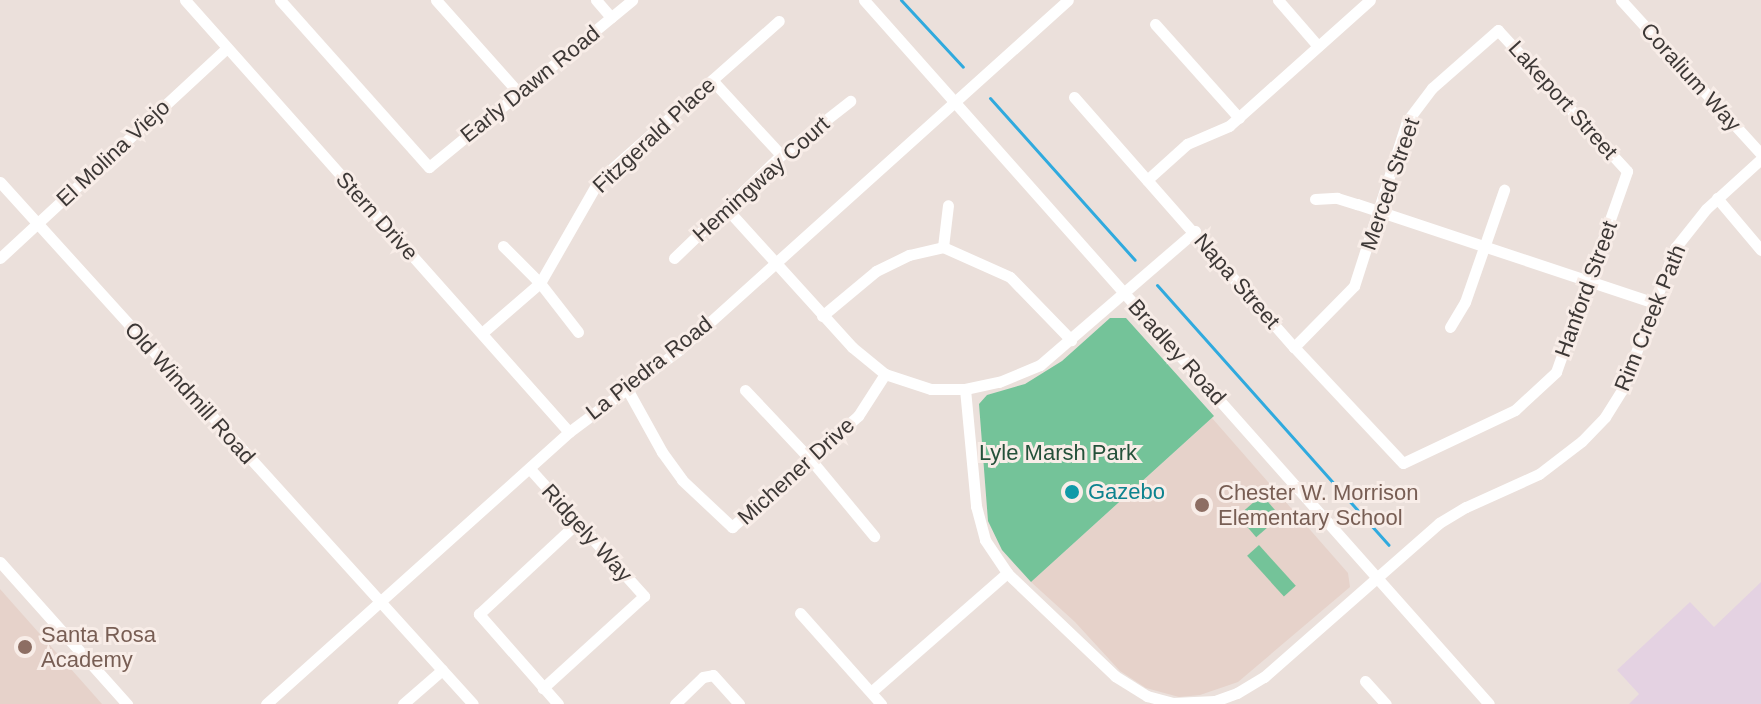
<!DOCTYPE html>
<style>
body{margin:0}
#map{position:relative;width:1761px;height:704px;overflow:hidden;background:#ebe0db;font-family:Helvetica,sans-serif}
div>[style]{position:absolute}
.commercial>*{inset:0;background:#e4d2e2}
.built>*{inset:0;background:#e6d2ca}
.green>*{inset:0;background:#74c399;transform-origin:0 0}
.stream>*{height:3px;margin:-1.5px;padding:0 1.5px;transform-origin:1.5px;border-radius:1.5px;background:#30aade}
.minor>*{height:11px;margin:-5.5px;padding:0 5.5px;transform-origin:5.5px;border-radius:5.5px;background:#fff}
.dots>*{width:22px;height:22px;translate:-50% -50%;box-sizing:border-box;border:4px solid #f8ede8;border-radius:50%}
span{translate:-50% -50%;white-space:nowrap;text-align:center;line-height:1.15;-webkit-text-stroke:6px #f8ede8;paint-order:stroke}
.street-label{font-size:22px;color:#3d3836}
.park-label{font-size:22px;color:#24513a}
.culture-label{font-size:22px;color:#0d838f}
.left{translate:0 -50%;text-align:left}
.education-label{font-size:22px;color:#785e54}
</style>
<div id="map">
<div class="commercial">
<div style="clip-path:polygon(1761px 582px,1761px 704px,1629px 704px,1639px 694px,1617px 670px,1690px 602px,1714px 627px)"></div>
</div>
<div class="built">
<div style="clip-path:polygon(1212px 418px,1348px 573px,1350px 587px,1238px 682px,1200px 695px,1179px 697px,1146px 688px,1120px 671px,1075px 622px,1031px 582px)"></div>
<div style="clip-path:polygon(0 589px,102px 704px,0 704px)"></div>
</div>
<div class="green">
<div style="clip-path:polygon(1110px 318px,1126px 318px,1214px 416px,1031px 582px,1002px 550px,988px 521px,979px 404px,987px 395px,1025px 384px,1062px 361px)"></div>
<div style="left:1262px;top:495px;width:28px;height:32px;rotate:49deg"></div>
<div style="left:1259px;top:545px;width:55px;height:16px;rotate:48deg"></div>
</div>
<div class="stream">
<div style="left:901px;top:0;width:91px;rotate:47.2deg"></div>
<div style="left:990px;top:98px;width:217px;rotate:48.2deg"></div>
<div style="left:1157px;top:285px;width:348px;rotate:48.3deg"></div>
</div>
<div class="minor">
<div style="left:185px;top:0;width:578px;rotate:48.37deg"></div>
<div style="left:280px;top:0;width:224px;rotate:48.3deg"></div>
<div style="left:429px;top:167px;width:263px;rotate:-39.4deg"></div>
<div style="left:436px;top:0;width:125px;rotate:48.3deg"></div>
<div style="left:596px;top:0;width:23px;rotate:49deg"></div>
<div style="left:864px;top:0;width:941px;rotate:48.4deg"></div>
<div style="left:1278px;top:0;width:61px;rotate:49deg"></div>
<div style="left:1621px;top:0;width:208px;rotate:47.7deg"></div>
<div style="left:1155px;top:24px;width:126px;rotate:48.2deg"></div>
<div style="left:712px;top:80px;width:102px;rotate:47.4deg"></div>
<div style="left:1074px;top:97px;width:333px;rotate:48.7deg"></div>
<div style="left:1294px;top:347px;width:159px;rotate:46.8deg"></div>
<div style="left:1403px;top:463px;width:124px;rotate:-25.3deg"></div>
<div style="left:1515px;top:410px;width:56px;rotate:-42.8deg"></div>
<div style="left:1556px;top:372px;width:213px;rotate:-70.5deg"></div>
<div style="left:1627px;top:171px;width:191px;rotate:-132.5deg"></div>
<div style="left:1498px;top:30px;width:88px;rotate:138.7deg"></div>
<div style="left:1432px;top:88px;width:41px;rotate:127.1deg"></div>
<div style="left:1407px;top:121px;width:173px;rotate:107.8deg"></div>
<div style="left:1354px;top:286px;width:86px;rotate:134.5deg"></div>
<div style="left:1147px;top:180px;width:54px;rotate:-42deg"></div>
<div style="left:1187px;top:144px;width:46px;rotate:-23.2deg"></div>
<div style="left:1229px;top:126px;width:189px;rotate:-41.8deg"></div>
<div style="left:0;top:182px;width:704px;rotate:47.82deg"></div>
<div style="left:1717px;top:198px;width:68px;rotate:49.8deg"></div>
<div style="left:1315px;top:199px;width:22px;rotate:-3deg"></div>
<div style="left:1337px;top:198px;width:21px;rotate:17deg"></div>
<div style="left:1357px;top:204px;width:313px;rotate:18.4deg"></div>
<div style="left:726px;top:208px;width:188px;rotate:47.8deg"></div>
<div style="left:852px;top:347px;width:43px;rotate:39.3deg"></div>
<div style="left:885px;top:374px;width:48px;rotate:18.1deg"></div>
<div style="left:931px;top:389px;width:34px"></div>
<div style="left:965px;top:389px;width:35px;rotate:-12deg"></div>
<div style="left:999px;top:382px;width:44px;rotate:-22.5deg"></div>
<div style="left:1040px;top:365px;width:205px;rotate:-40.8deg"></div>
<div style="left:503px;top:246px;width:52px;rotate:45deg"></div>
<div style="left:540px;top:283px;width:62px;rotate:52.2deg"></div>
<div style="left:943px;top:247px;width:42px;rotate:-83.2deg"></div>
<div style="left:0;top:258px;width:308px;rotate:-42.8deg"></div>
<div style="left:674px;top:258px;width:149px;rotate:-43.9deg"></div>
<div style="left:781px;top:155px;width:88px;rotate:-38deg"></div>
<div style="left:822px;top:316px;width:70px;rotate:-39.8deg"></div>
<div style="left:876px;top:271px;width:37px;rotate:-26deg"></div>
<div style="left:909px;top:255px;width:35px;rotate:-13deg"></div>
<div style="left:943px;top:247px;width:73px;rotate:24.1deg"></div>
<div style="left:1010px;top:277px;width:88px;rotate:45.9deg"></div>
<div style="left:1450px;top:327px;width:29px;rotate:-59deg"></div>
<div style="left:1465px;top:302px;width:119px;rotate:-70.8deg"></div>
<div style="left:482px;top:333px;width:77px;rotate:-40.8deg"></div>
<div style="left:540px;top:283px;width:119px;rotate:-60.2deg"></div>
<div style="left:599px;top:180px;width:240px;rotate:-41.5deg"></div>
<div style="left:626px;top:387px;width:74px;rotate:61deg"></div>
<div style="left:662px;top:452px;width:34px;rotate:54deg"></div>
<div style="left:682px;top:480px;width:69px;rotate:43.2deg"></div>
<div style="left:732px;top:527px;width:168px;rotate:-41.4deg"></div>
<div style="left:858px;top:416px;width:50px;rotate:-57.3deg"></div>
<div style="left:965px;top:389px;width:118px;rotate:84.6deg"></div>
<div style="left:976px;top:506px;width:35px;rotate:75deg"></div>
<div style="left:985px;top:540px;width:40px;rotate:56deg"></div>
<div style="left:1007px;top:573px;width:149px;rotate:43.6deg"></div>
<div style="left:1115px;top:676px;width:38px;rotate:32deg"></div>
<div style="left:1147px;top:696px;width:27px;rotate:15deg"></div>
<div style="left:1173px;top:703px;width:42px;rotate:-2.7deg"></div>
<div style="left:1215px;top:701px;width:23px;rotate:-20deg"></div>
<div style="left:1237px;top:693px;width:31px;rotate:-31deg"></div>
<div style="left:1264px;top:677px;width:233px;rotate:-41.3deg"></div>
<div style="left:1439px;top:523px;width:31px;rotate:-31deg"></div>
<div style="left:1466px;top:507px;width:80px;rotate:-24.3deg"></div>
<div style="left:1539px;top:474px;width:54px;rotate:-37.5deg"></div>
<div style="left:1582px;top:441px;width:33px;rotate:-46deg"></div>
<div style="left:1605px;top:417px;width:32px;rotate:-58deg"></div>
<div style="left:1622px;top:390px;width:152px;rotate:-69.5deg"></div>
<div style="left:1675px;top:248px;width:50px;rotate:-51.5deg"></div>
<div style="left:1706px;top:209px;width:74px;rotate:-42.3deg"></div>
<div style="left:745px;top:390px;width:96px;rotate:46.7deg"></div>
<div style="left:811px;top:460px;width:99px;rotate:50.3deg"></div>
<div style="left:530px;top:469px;width:171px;rotate:48.1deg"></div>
<div style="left:644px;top:596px;width:137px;rotate:137.7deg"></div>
<div style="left:0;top:562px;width:191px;rotate:48.2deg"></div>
<div style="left:800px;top:613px;width:122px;rotate:48.3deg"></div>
<div style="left:1365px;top:681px;width:31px;rotate:48deg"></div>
<div style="left:871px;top:692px;width:181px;rotate:-41.2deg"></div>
<div style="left:266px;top:704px;width:407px;rotate:-41.9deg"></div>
<div style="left:569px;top:432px;width:137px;rotate:-36.7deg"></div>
<div style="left:679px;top:350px;width:523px;rotate:-41.98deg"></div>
<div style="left:403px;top:704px;width:52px;rotate:-41.1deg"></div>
<div style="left:558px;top:704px;width:120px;rotate:-131.3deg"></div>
<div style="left:479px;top:614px;width:134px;rotate:-42.9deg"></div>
<div style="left:675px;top:704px;width:39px;rotate:-44deg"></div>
<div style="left:703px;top:677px;width:10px;rotate:-11deg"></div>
<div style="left:713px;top:675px;width:39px;rotate:48deg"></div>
</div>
<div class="dots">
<div style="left:1072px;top:492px;background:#0f9aa8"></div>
<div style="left:1202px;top:505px;background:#8d6e63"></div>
<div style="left:25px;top:647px;background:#8d6e63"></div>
</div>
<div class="street-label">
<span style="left:1691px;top:77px;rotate:48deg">Coralium Way</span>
<span style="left:530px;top:84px;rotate:-39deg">Early Dawn Road</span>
<span style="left:1563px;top:100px;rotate:48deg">Lakeport Street</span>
<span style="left:654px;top:135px;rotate:-43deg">Fitzgerald Place</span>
<span style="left:113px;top:153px;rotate:-43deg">El Molina Viejo</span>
<span style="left:761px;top:179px;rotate:-42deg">Hemingway Court</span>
<span style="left:1390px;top:184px;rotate:-71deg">Merced Street</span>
<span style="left:377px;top:216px;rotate:48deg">Stern Drive</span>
<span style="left:1237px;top:281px;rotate:49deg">Napa Street</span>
<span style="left:1586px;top:289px;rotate:-70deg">Hanford Street</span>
<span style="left:1650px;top:318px;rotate:-68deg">Rim Creek Path</span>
<span style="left:1177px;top:352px;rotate:48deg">Bradley Road</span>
<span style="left:649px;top:368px;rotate:-38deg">La Piedra Road</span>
<span style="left:190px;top:393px;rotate:48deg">Old Windmill Road</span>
<span style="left:796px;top:471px;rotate:-42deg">Michener Drive</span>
<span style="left:587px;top:533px;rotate:48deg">Ridgely Way</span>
</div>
<div class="park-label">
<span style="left:1058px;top:453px">Lyle Marsh Park</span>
</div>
<div class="culture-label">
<span class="left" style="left:1088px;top:492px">Gazebo</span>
</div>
<div class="education-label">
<span class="left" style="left:1218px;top:505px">Chester W. Morrison<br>Elementary School</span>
<span class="left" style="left:41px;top:647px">Santa Rosa<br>Academy</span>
</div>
</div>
